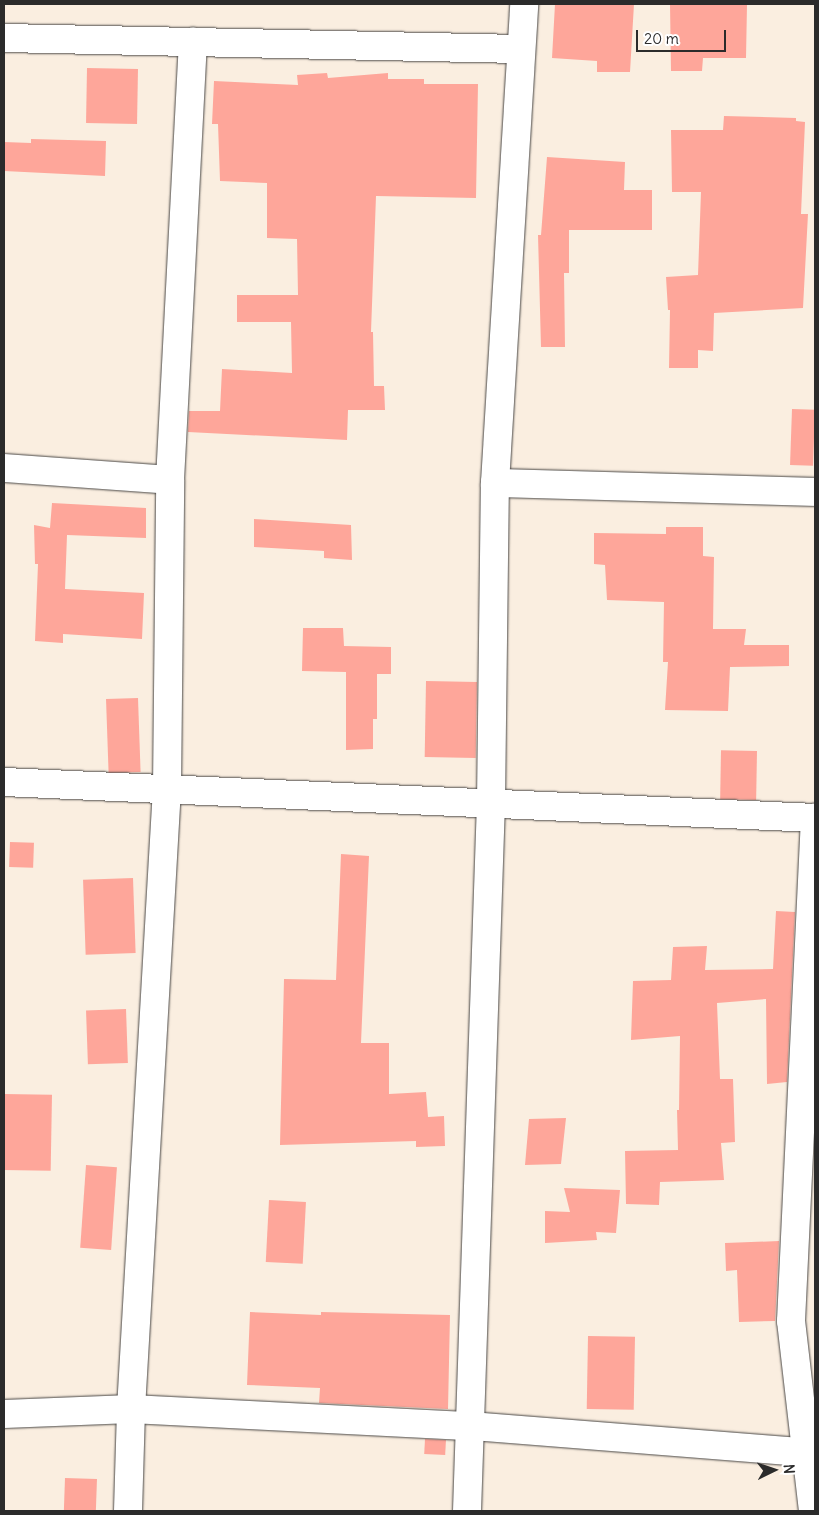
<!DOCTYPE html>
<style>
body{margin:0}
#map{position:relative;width:819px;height:1515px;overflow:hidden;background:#faeee0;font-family:Delius,sans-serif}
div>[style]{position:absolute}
.building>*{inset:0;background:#fea69a;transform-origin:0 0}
.roads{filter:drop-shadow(0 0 1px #4a4846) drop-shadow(0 0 1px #4a4846)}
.minor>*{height:28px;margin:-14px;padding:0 14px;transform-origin:14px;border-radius:14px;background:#fff}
span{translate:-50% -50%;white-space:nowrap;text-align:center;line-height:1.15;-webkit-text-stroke:4px #fff;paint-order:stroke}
.frame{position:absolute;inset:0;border:5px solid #2b2b2b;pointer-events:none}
.north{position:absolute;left:749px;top:1445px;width:50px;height:50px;-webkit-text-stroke:4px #fff;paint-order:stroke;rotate:86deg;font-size:14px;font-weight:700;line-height:20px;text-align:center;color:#2b2b2b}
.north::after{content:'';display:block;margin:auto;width:18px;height:22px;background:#2b2b2b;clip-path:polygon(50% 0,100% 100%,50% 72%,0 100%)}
.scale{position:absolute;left:636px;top:30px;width:90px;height:22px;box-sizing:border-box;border:2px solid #2b2b2b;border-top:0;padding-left:6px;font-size:15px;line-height:18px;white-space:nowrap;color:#2b2b2b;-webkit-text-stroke:4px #fff;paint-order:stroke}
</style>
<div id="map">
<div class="building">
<div style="clip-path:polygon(555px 4px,634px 4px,630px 72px,597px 72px,597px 61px,552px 58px)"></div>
<div style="clip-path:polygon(670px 4px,747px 5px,746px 58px,703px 58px,702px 71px,671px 71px)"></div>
<div style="left:87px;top:68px;width:51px;height:55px;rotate:1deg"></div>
<div style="clip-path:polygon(327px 73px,328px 78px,388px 73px,388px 79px,424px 79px,424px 84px,478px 84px,476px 198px,376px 196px,371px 332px,373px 332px,374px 386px,384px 386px,385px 410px,348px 410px,347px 440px,188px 432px,189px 411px,220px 411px,222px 369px,292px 373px,291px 322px,237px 322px,237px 295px,298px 295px,297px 239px,267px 238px,267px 183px,220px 181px,218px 124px,212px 124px,214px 81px,298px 85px,297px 75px)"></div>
<div style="clip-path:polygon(724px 116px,796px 118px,796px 121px,805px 122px,801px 214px,808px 214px,803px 308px,714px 313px,713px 351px,698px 350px,698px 368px,669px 368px,670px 310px,668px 310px,666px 277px,698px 275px,701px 192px,672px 192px,671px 130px,723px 130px)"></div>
<div style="clip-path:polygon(31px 139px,106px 141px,105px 176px,4px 171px,4px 142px,31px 143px)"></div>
<div style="clip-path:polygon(547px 157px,625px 162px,624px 190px,652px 190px,652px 230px,569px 230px,569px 273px,564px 273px,565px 347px,541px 347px,538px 235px,541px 235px)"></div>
<div style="left:792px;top:409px;width:23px;height:56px;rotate:2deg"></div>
<div style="clip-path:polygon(52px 503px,146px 508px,146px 538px,67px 535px,65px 589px,144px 593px,142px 639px,63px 634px,63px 643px,35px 641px,38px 564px,35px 564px,34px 525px,50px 528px)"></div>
<div style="clip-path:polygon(254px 519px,351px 525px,352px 560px,324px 558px,324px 551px,254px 547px)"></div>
<div style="clip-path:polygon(666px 527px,703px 527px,703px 556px,714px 557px,713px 629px,746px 629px,744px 645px,789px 645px,789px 666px,730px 667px,728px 711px,665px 710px,668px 662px,663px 662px,664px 602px,607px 600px,605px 565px,594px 564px,594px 533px,666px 534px)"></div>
<div style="clip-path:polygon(303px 628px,343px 628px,344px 646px,391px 647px,391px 674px,377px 674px,377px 719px,373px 719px,373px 749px,346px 750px,346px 672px,302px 671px)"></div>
<div style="left:426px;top:681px;width:51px;height:76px;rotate:1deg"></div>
<div style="left:138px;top:698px;width:74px;height:32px;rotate:88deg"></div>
<div style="left:757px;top:751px;width:49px;height:36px;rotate:91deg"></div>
<div style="left:10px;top:842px;width:24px;height:25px;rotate:2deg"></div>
<div style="clip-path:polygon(341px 854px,369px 856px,361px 1043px,389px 1043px,389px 1094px,426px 1092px,428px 1117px,444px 1116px,445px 1146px,416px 1147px,416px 1141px,280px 1145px,284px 979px,336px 980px)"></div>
<div style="left:133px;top:878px;width:75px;height:50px;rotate:88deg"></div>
<div style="clip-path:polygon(776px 911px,795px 912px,787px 1082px,767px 1084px,766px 999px,717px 1003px,720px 1079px,733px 1079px,735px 1142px,721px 1143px,724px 1180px,660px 1182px,659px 1205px,626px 1204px,625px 1151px,678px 1150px,677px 1110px,679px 1110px,680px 1036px,631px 1040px,633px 981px,671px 980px,673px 947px,707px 946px,705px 970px,773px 969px)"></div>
<div style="left:126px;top:1009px;width:54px;height:40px;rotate:88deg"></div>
<div style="left:4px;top:1094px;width:48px;height:76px;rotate:1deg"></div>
<div style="clip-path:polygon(566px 1118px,561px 1164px,525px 1165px,529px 1119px)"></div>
<div style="left:86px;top:1165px;width:31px;height:83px;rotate:4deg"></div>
<div style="clip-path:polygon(564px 1188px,620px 1190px,616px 1233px,596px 1232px,597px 1240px,545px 1243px,545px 1211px,570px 1212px)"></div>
<div style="left:269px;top:1200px;width:37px;height:62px;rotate:3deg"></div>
<div style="clip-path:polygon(779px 1241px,775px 1321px,739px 1322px,737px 1270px,726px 1271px,725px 1243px)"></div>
<div style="clip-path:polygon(250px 1312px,321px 1315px,321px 1312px,450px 1315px,448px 1409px,319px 1403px,320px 1388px,247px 1385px)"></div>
<div style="left:588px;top:1336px;width:47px;height:73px;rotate:1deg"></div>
<div style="left:425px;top:1439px;width:21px;height:15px;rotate:3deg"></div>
<div style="left:65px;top:1478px;width:32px;height:33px;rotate:2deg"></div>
</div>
<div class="roads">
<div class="minor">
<div style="left:4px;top:38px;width:517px;rotate:1.22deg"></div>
<div style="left:4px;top:468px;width:166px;rotate:4.1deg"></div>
<div style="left:495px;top:483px;width:320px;rotate:1.6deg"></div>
<div style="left:4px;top:782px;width:812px;rotate:2.54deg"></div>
<div style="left:4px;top:1414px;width:127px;rotate:-2.3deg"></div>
<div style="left:131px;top:1409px;width:340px;rotate:2.9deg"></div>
<div style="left:471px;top:1426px;width:345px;rotate:4.5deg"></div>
<div style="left:128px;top:1511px;width:102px;rotate:-88.3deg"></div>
<div style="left:131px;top:1409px;width:621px;rotate:-86.68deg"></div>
<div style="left:167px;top:789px;width:309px;rotate:-89.4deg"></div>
<div style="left:170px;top:480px;width:439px;rotate:-87deg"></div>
<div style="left:467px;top:1511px;width:708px;rotate:-88.06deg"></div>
<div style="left:491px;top:803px;width:320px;rotate:-89.3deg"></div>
<div style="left:495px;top:483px;width:480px;rotate:-86.5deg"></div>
<div style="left:813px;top:1511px;width:191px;rotate:-96.6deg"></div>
<div style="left:791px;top:1321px;width:504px;rotate:-87.27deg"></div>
</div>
</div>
<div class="frame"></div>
<div class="north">N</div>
<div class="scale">20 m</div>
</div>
